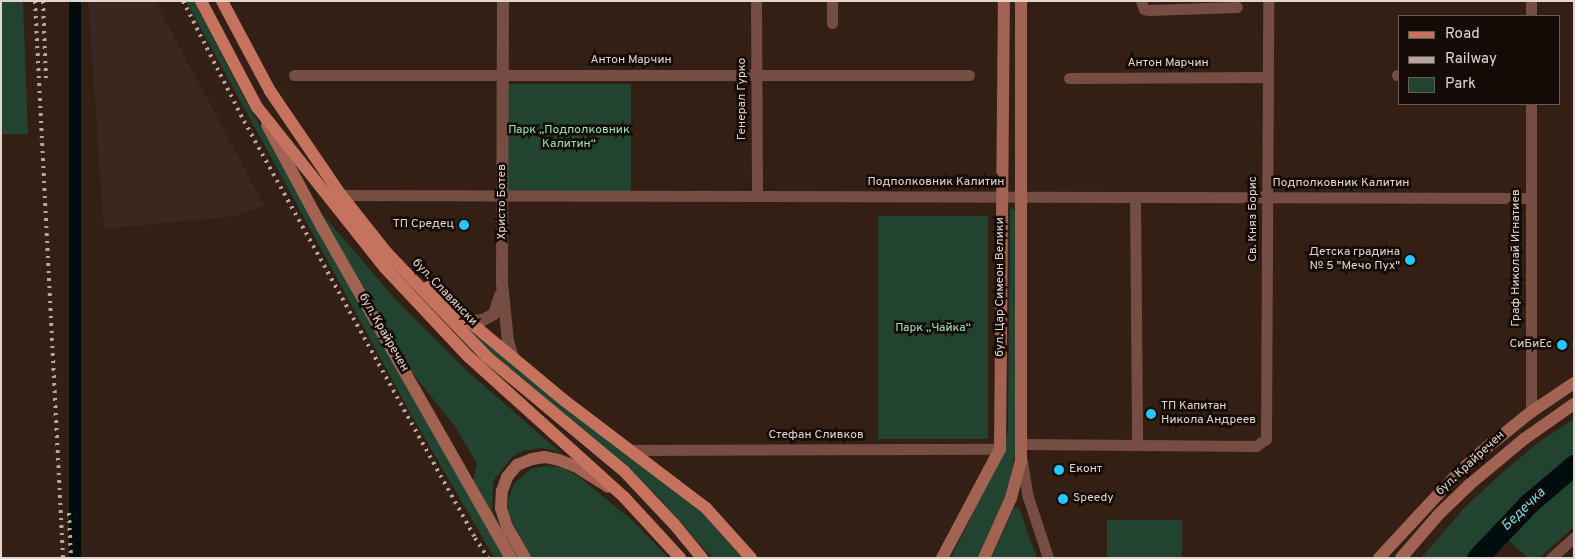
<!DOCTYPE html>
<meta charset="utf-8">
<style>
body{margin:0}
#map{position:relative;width:1575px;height:559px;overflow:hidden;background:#331f13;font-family:Overpass,sans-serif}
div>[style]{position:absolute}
.commercial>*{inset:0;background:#392720}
.green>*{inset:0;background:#234331;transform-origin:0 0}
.water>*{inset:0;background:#000d0f;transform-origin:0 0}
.river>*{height:21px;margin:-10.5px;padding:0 10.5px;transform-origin:10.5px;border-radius:10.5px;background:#000d0f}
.minor>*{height:11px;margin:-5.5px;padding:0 5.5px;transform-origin:5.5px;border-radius:5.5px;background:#754d43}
.tertiary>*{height:12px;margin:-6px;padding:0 6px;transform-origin:6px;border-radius:6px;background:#754d43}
.secondary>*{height:12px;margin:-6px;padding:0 6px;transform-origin:6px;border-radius:6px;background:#a26353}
.primary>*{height:12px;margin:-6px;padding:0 6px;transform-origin:6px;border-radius:6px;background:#c5735f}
.rail>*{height:4px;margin-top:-2px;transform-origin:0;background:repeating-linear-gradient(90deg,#b6a69d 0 2.5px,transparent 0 7.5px)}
.dots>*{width:14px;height:14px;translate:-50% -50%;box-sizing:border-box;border:2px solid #140b06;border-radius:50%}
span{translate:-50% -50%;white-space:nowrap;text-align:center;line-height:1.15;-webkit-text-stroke:5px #140b06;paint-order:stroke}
.street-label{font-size:12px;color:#e3d5cd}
.park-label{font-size:12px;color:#99e4b7}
.poi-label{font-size:12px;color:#e3d5cd}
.right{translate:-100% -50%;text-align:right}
.left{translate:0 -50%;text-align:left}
.water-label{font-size:14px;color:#72dae3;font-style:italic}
.frame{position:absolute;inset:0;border:2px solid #e3d5cd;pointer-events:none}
.legend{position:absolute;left:1398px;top:15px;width:162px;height:90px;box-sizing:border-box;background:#140b06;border:1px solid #675c56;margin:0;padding:6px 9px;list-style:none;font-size:15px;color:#e3d5cd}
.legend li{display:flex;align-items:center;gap:10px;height:25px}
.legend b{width:25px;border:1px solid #675c56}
</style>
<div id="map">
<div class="commercial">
<div style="clip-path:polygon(88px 1px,155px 1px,264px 205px,237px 216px,104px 229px)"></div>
</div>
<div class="green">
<div style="clip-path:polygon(1px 1px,23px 1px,28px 134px,1px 134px)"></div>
<div style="clip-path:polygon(186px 1px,194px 1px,241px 92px,505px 558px,495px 558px,489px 549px,412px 416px)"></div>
<div style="left:508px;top:84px;width:123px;height:108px"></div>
<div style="clip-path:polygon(1012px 208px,1015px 212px,1015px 451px,1010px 485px,977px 558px,951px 558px,999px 459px,1008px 431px,1010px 210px)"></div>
<div style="clip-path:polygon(322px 214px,397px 301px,466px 370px,560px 452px,540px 448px,523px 451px,513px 456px,493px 481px,492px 510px,518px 558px,515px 558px,473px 481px,477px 464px,456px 428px,411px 371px,322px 218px)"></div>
<div style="left:988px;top:216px;width:223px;height:110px;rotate:90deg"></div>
<div style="clip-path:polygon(425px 289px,565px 406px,702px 513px,743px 558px,712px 558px,656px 495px,489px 352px)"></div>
<div style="clip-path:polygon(1574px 419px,1574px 527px,1539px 558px,1528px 558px,1509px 541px,1491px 558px,1421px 558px,1466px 506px,1503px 472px,1539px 442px)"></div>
<div style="clip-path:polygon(547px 466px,561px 467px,578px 476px,633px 521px,669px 558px,531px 558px,508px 514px,508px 501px,514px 484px,520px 478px,533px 468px)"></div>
<div style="clip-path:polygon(1014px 507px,1019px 508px,1037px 558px,991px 558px)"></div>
<div style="left:1182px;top:520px;width:38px;height:75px;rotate:90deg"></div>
</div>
<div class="water">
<div style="left:69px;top:1px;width:12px;height:558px"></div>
</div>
<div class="river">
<div style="left:1477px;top:558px;width:76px;rotate:-46.6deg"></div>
<div style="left:1529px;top:503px;width:59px;rotate:-40.2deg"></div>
</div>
<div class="minor">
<div style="left:756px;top:1px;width:195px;rotate:89.7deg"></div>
<div style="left:1141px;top:1px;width:9px;rotate:69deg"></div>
<div style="left:1144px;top:9px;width:5px;rotate:11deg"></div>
<div style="left:1149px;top:10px;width:88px;rotate:-2deg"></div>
<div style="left:1531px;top:1px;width:15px;rotate:90deg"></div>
<div style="left:832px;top:23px;width:22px;rotate:-90deg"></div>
<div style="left:294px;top:75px;width:675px"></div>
<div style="left:1397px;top:75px;width:2px"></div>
<div style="left:1069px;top:78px;width:198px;rotate:-0.3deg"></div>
<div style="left:1531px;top:104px;width:308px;rotate:90deg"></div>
<div style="left:341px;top:195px;width:1190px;rotate:0.14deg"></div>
<div style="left:1135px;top:197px;width:248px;rotate:89.5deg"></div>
<div style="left:1021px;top:444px;width:235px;rotate:0.5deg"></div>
<div style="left:1256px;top:446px;width:12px;rotate:-35deg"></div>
<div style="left:1266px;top:439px;width:438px;rotate:-89.7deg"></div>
<div style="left:632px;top:450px;width:368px;rotate:-0.2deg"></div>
<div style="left:1022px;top:461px;width:36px;rotate:81deg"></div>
<div style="left:1028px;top:497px;width:64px;rotate:71.8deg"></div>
<div style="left:1551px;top:558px;width:31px;rotate:-42deg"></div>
</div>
<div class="tertiary">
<div style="left:503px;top:1px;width:282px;rotate:90.2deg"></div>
<div style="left:502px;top:283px;width:58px;rotate:84.1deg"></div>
<div style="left:508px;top:341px;width:17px;rotate:73deg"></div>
<div style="left:471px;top:321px;width:12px;rotate:-5deg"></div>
<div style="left:483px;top:320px;width:13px;rotate:-29deg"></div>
<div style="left:494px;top:314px;width:20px;rotate:-72deg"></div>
</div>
<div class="secondary">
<div style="left:267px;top:125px;width:116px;rotate:61.7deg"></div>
<div style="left:322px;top:227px;width:381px;rotate:60.3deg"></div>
<div style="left:525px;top:558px;width:36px;rotate:-120deg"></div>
<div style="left:507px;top:527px;width:20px;rotate:-108deg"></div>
<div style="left:501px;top:508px;width:17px;rotate:-87deg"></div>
<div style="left:502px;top:491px;width:15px;rotate:-70deg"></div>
<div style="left:507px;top:477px;width:16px;rotate:-50deg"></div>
<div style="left:517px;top:465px;width:16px;rotate:-22deg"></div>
<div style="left:532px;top:459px;width:13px;rotate:-9deg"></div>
<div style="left:545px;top:457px;width:14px;rotate:12deg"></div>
<div style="left:559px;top:460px;width:17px;rotate:21deg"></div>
<div style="left:575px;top:466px;width:39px;rotate:32deg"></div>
<div style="left:942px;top:558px;width:123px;rotate:-62deg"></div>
<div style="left:1000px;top:449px;width:448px;rotate:-89.5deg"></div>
<div style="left:984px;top:558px;width:66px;rotate:-65.8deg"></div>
<div style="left:1011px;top:498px;width:39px;rotate:-75deg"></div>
<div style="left:1021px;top:460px;width:459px;rotate:-90deg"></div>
<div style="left:1379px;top:558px;width:115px;rotate:-47.1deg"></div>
<div style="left:1457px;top:474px;width:31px;rotate:-42deg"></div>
<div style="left:1480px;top:453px;width:65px;rotate:-38.8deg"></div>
<div style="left:1531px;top:412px;width:52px;rotate:-34deg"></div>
<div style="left:1401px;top:558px;width:58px;rotate:-49.2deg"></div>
<div style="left:1439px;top:514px;width:42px;rotate:-44deg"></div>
<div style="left:1469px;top:485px;width:72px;rotate:-39.9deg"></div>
<div style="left:1524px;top:439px;width:61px;rotate:-35deg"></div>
</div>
<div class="primary">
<div style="left:201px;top:1px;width:120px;rotate:62.2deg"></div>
<div style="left:257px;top:107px;width:206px;rotate:51.5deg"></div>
<div style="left:385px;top:268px;width:122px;rotate:46.7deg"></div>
<div style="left:469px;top:357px;width:209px;rotate:42.1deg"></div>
<div style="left:624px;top:497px;width:83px;rotate:47.4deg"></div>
<div style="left:222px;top:1px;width:102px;rotate:61.9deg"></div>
<div style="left:270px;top:91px;width:126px;rotate:55.7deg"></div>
<div style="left:341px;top:195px;width:74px;rotate:51.6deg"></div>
<div style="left:387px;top:253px;width:144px;rotate:46.1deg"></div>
<div style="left:487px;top:357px;width:178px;rotate:39.8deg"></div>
<div style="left:624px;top:471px;width:73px;rotate:46.7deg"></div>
<div style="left:674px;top:524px;width:44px;rotate:50.5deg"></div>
<div style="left:428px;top:287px;width:178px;rotate:39.8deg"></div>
<div style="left:565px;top:401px;width:177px;rotate:37.2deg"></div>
<div style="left:706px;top:508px;width:67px;rotate:48deg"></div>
</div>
<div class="rail">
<div style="left:35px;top:1px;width:558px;rotate:87.12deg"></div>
<div style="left:43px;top:1px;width:78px;rotate:87.8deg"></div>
<div style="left:183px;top:1px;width:135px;rotate:63.1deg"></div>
<div style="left:244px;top:121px;width:477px;rotate:61deg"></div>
<div style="left:475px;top:538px;width:24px;rotate:57deg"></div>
<div style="left:69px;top:513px;width:45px;rotate:87.5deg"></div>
</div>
<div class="dots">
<div style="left:464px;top:225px;background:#23c9fe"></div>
<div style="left:1410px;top:260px;background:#23c9fe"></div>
<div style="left:1562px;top:345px;background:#23c9fe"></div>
<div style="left:1151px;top:414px;background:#23c9fe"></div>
<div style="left:1059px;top:470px;background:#23c9fe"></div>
<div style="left:1063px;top:499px;background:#23c9fe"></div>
</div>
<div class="street-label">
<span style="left:631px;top:61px">Антон Марчин</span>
<span style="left:1168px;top:64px">Антон Марчин</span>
<span style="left:743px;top:99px;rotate:-90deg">Генерал Гурко</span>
<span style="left:936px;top:183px">Подполковник Калитин</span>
<span style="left:1341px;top:184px">Подполковник Калитин</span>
<span style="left:503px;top:202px;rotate:-90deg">Христо Ботев</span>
<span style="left:1254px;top:219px;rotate:-90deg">Св. Княз Борис</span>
<span style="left:1517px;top:258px;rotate:-90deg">Граф Николай Игнатиев</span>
<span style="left:1001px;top:287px;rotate:-90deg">бул. Цар Симеон Велики</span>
<span style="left:444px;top:293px;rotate:46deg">бул. Славянски</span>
<span style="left:383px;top:333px;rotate:60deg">бул. Крайречен</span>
<span style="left:816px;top:436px">Стефан Сливков</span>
<span style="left:1471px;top:464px;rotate:-43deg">бул. Крайречен</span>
</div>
<div class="park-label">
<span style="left:569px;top:138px">Парк „Подполковник<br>Калитин“</span>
<span style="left:933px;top:329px">Парк „Чайка“</span>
</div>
<div class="poi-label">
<span class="right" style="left:454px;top:225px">ТП Средец</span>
<span class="right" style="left:1400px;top:260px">Детска градина<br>№ 5 "Мечо Пух"</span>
<span class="right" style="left:1552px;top:345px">СиБиЕс</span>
<span class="left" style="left:1161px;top:414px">ТП Капитан<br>Никола Андреев</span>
<span class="left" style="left:1069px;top:470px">Еконт</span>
<span class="left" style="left:1073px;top:499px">Speedy</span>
</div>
<div class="water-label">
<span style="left:1524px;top:510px;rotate:-44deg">Бедечка</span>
</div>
<div class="frame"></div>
<ul class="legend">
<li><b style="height:6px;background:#c5735f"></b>Road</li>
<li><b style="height:6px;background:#b6a69d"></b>Railway</li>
<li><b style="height:14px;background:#234331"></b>Park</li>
</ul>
</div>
